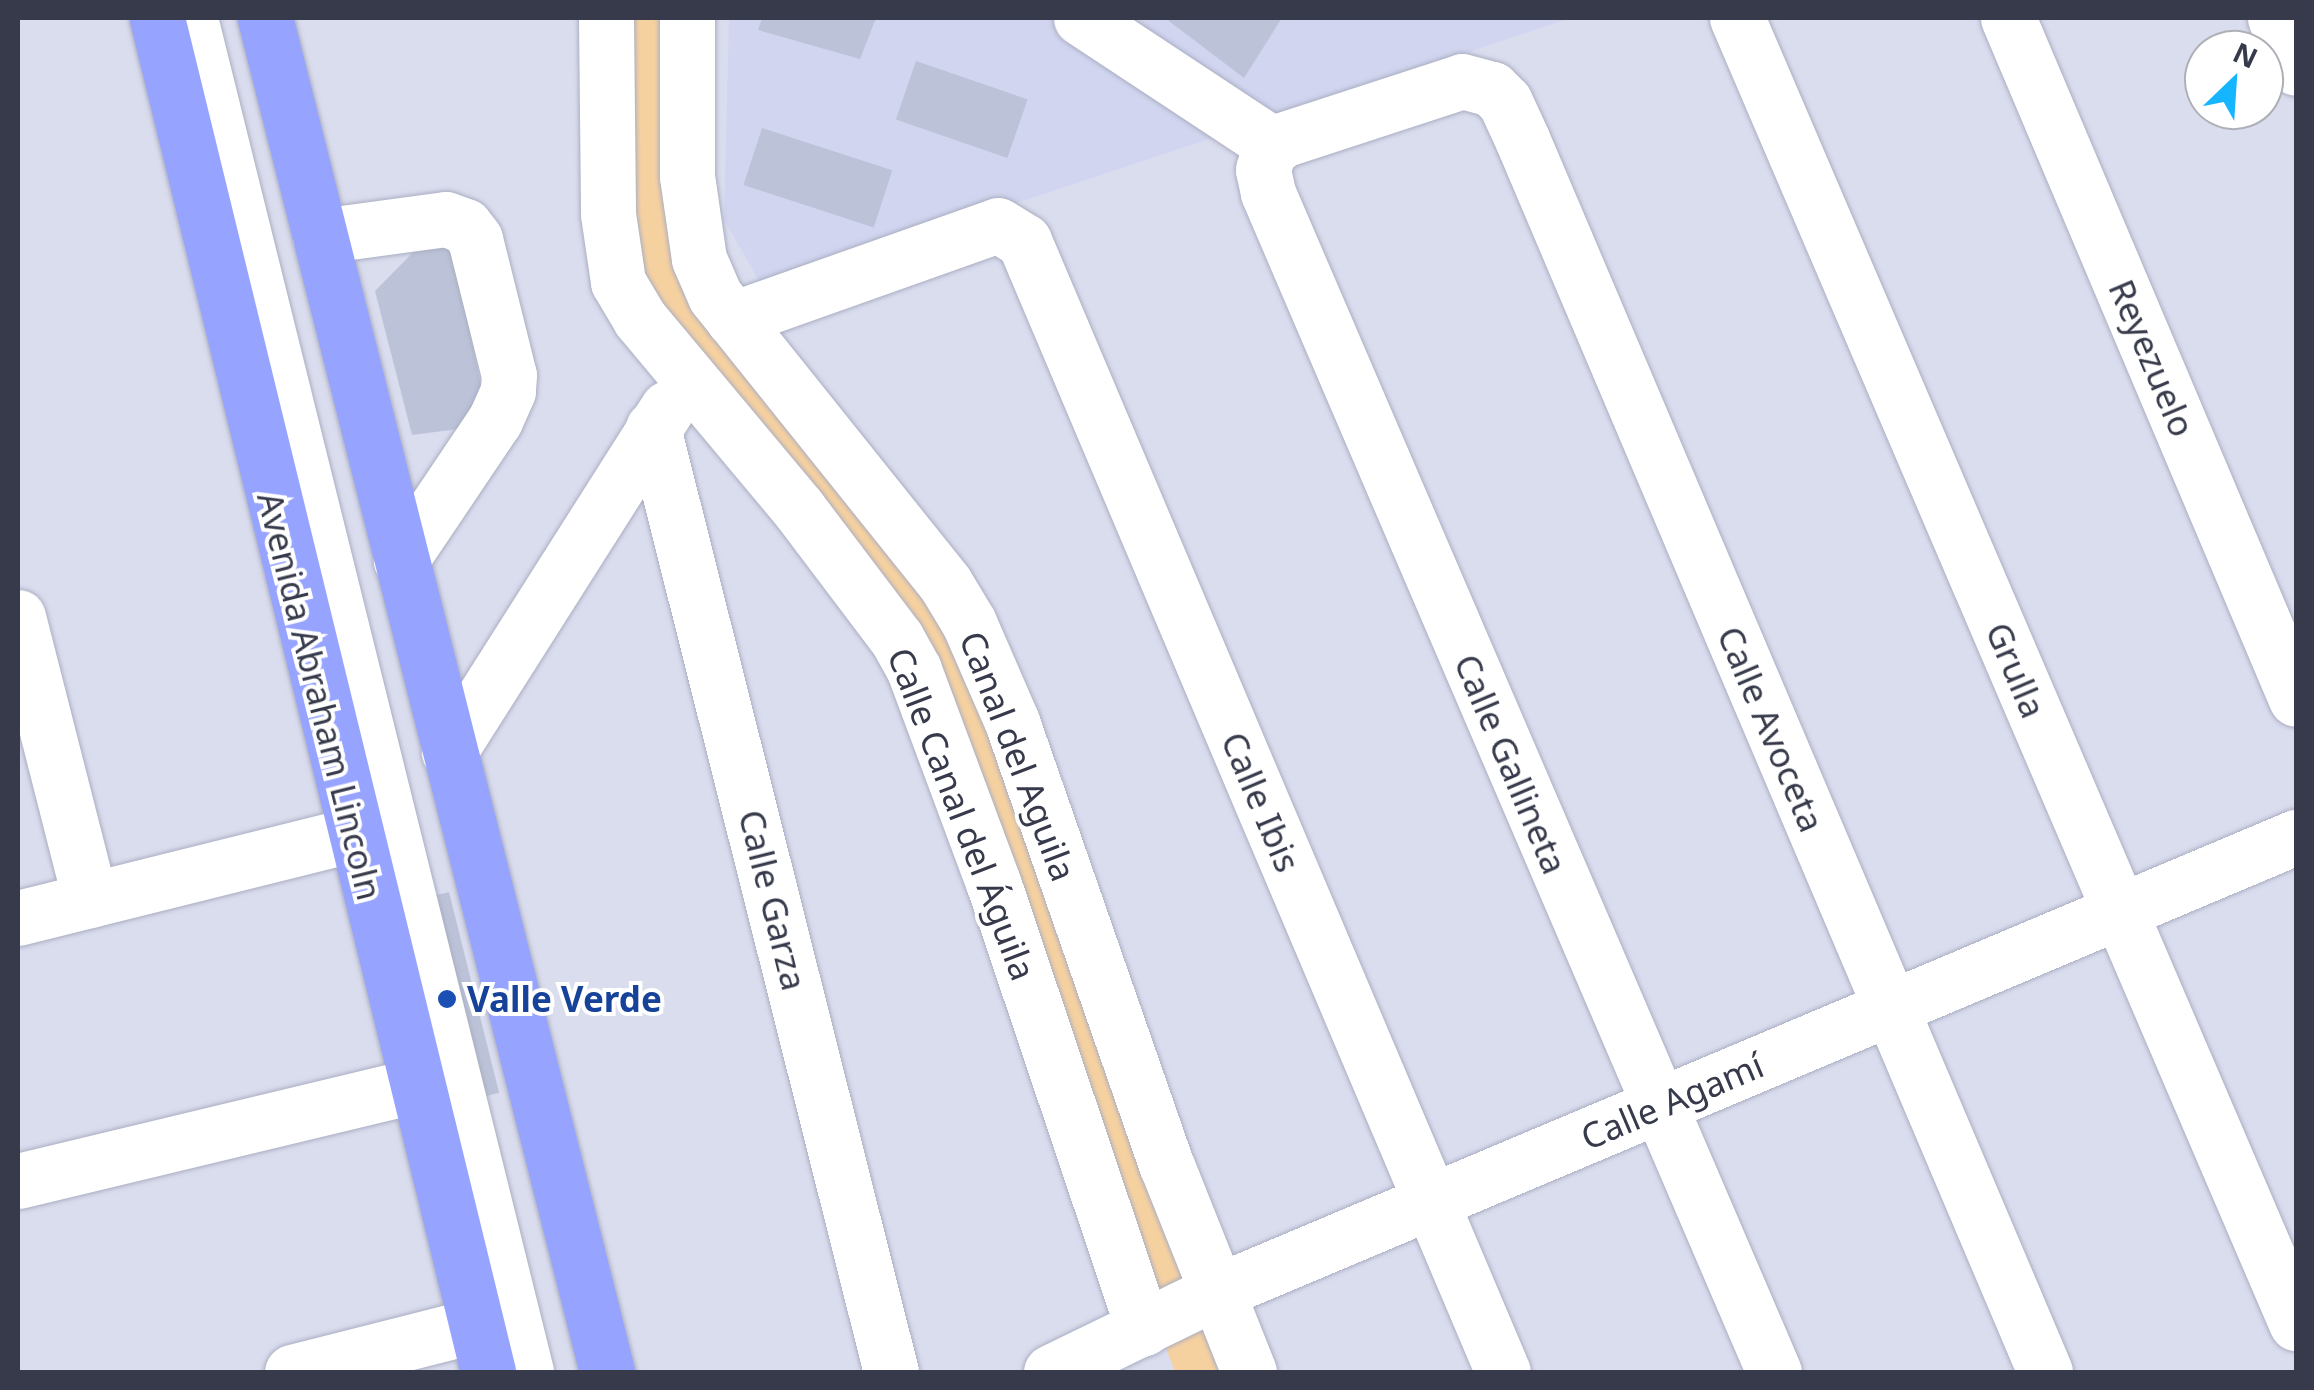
<!DOCTYPE html>
<meta charset="utf-8">
<style>
body{margin:0}
#map{position:relative;width:2314px;height:1390px;overflow:hidden;background:#e8eaf5;font-family:"Noto Sans",sans-serif}
div>[style]{position:absolute}
.residential>*{inset:0;background:#daddee}
.education>*{inset:0;background:#d1d5ef}
.water>*{inset:0;background:#f6d1a0}
.building>*{inset:0;background:#bcc3d8;transform-origin:0 0}
.roads{filter:drop-shadow(0 0 2px #aaaec2) drop-shadow(0 0 2px #aaaec2)}
.minor>*{height:55px;margin:-27.5px;padding:0 27.5px;transform-origin:27.5px;border-radius:27.5px;background:#fff}
.major>*{height:55px;margin:-27.5px;padding:0 27.5px;transform-origin:27.5px;border-radius:27.5px;background:#97a4ff}
.dots>*{width:28px;height:28px;translate:-50% -50%;box-sizing:border-box;border:5px solid #fff;border-radius:50%}
span{translate:-50% -50%;white-space:nowrap;text-align:center;line-height:1.15;-webkit-text-stroke:8px #fff;paint-order:stroke}
.street-label{font-size:35px;color:#363a4a}
.transit-label{font-size:35px;color:#164399;font-weight:700}
.left{translate:0 -50%;text-align:left}
.frame{position:absolute;inset:0;border:20px solid #363a4a;pointer-events:none}
.north{position:absolute;left:2184px;top:30px;width:100px;height:100px;box-sizing:border-box;background:#fff;border:2px solid #afb0b7;border-radius:50%;rotate:25deg;font-size:28px;font-weight:700;line-height:40px;text-align:center;color:#363a4a}
.north::after{content:'';display:block;margin:auto;width:35px;height:45px;background:#15b6ff;clip-path:polygon(50% 0,100% 100%,50% 72%,0 100%)}
</style>
<div id="map">
<div class="residential">
<div style="clip-path:polygon(evenodd,18px 18px,2296px 18px,2296px 1372px,18px 1372px,18px 18px,2204px 50px,2264px 50px,2264px 110px,2204px 110px,2204px 50px)"></div>
</div>
<div class="education">
<div style="clip-path:polygon(729px 18px,1570px 18px,763px 288px,724px 219px)"></div>
</div>
<div class="water">
<div style="clip-path:polygon(606px 18px,687px 18px,690px 219px,944px 583px,1235px 1372px,1175px 1372px,928px 704px,636px 311px)"></div>
</div>
<div class="building">
<div style="clip-path:polygon(762px 18px,876px 18px,860px 59px,758px 30px)"></div>
<div style="clip-path:polygon(1165px 18px,1282px 18px,1244px 78px)"></div>
<div style="left:916px;top:61px;width:118px;height:62px;rotate:19deg"></div>
<div style="left:762px;top:128px;width:137px;height:60px;rotate:18deg"></div>
<div style="clip-path:polygon(433px 232px,453px 249px,489px 425px,412px 435px,375px 291px)"></div>
<div style="left:449px;top:892px;width:207px;height:57px;rotate:76deg"></div>
</div>
<div class="roads">
<div class="minor">
<div style="left:190px;top:18px;width:1395px;rotate:76.06deg"></div>
<div style="left:606px;top:18px;width:196px;rotate:89.4deg"></div>
<div style="left:608px;top:214px;width:69px;rotate:81.6deg"></div>
<div style="left:618px;top:282px;width:43px;rotate:59.3deg"></div>
<div style="left:640px;top:319px;width:246px;rotate:50.1deg"></div>
<div style="left:798px;top:508px;width:164px;rotate:52.9deg"></div>
<div style="left:897px;top:639px;width:35px;rotate:61deg"></div>
<div style="left:914px;top:670px;width:229px;rotate:69.6deg"></div>
<div style="left:994px;top:885px;width:468px;rotate:71.4deg"></div>
<div style="left:687px;top:18px;width:158px;rotate:90deg"></div>
<div style="left:687px;top:176px;width:84px;rotate:81.8deg"></div>
<div style="left:699px;top:259px;width:40px;rotate:66.6deg"></div>
<div style="left:715px;top:296px;width:368px;rotate:51.3deg"></div>
<div style="left:945px;top:583px;width:47px;rotate:59deg"></div>
<div style="left:969px;top:623px;width:108px;rotate:66.5deg"></div>
<div style="left:1012px;top:722px;width:470px;rotate:70.8deg"></div>
<div style="left:1167px;top:1166px;width:222px;rotate:68.3deg"></div>
<div style="left:1081px;top:18px;width:232px;rotate:33.4deg"></div>
<div style="left:1737px;top:18px;width:1420px;rotate:66.81deg"></div>
<div style="left:2008px;top:18px;width:739px;rotate:67.08deg"></div>
<div style="left:2275px;top:18px;width:54px;rotate:67.2deg"></div>
<div style="left:320px;top:236px;width:127px;rotate:-7.7deg"></div>
<div style="left:446px;top:219px;width:20px;rotate:20deg"></div>
<div style="left:465px;top:226px;width:16px;rotate:52deg"></div>
<div style="left:475px;top:239px;width:140px;rotate:76deg"></div>
<div style="left:509px;top:375px;width:16px;rotate:94deg"></div>
<div style="left:508px;top:391px;width:32px;rotate:114deg"></div>
<div style="left:495px;top:420px;width:169px;rotate:123.9deg"></div>
<div style="left:733px;top:319px;width:281px;rotate:-19.5deg"></div>
<div style="left:998px;top:225px;width:31px;rotate:32deg"></div>
<div style="left:1024px;top:241px;width:1228px;rotate:67.05deg"></div>
<div style="left:653px;top:428px;width:974px;rotate:75.85deg"></div>
<div style="left:18px;top:617px;width:292px;rotate:75.7deg"></div>
<div style="left:449px;top:752px;width:407px;rotate:-57.6deg"></div>
<div style="left:18px;top:918px;width:346px;rotate:-14deg"></div>
<div style="left:18px;top:1181px;width:407px;rotate:-13.5deg"></div>
<div style="left:292px;top:1372px;width:190px;rotate:-14.3deg"></div>
<div style="left:1051px;top:1372px;width:183px;rotate:-25.9deg"></div>
<div style="left:1216px;top:1292px;width:1172px;rotate:-22.85deg"></div>
<div style="left:1774px;top:1372px;width:1283px;rotate:-113.23deg"></div>
<div style="left:1268px;top:193px;width:24px;rotate:-102deg"></div>
<div style="left:1263px;top:170px;width:19px;rotate:-74deg"></div>
<div style="left:1268px;top:152px;width:18px;rotate:-41deg"></div>
<div style="left:1282px;top:140px;width:189px;rotate:-18.1deg"></div>
<div style="left:1462px;top:81px;width:31px;rotate:15deg"></div>
<div style="left:1492px;top:89px;width:18px;rotate:45deg"></div>
<div style="left:1505px;top:102px;width:41px;rotate:65.3deg"></div>
<div style="left:1522px;top:139px;width:1339px;rotate:67.01deg"></div>
</div>
<div class="major">
<div style="left:157px;top:18px;width:1394px;rotate:76.26deg"></div>
<div style="left:265px;top:18px;width:1397px;rotate:75.82deg"></div>
</div>
</div>
<div class="dots">
<div style="left:447px;top:999px;background:#1a4fb4"></div>
</div>
<div class="street-label">
<span style="left:2152px;top:358px;rotate:67deg">Reyezuelo</span>
<span style="left:2016px;top:670px;rotate:67deg">Grulla</span>
<span style="left:320px;top:696px;rotate:76deg">Avenida Abraham Lincoln</span>
<span style="left:1771px;top:729px;rotate:67deg">Calle Avoceta</span>
<span style="left:1018px;top:756px;rotate:69deg">Canal del Aguila</span>
<span style="left:1511px;top:764px;rotate:67deg">Calle Gallineta</span>
<span style="left:1261px;top:802px;rotate:67deg">Calle Ibis</span>
<span style="left:962px;top:814px;rotate:69deg">Calle Canal del Águila</span>
<span style="left:773px;top:900px;rotate:76deg">Calle Garza</span>
<span style="left:1672px;top:1101px;rotate:-23deg">Calle Agamí</span>
</div>
<div class="transit-label">
<span class="left" style="left:467px;top:999px">Valle Verde</span>
</div>
<div class="frame"></div>
<div class="north">N</div>
</div>
